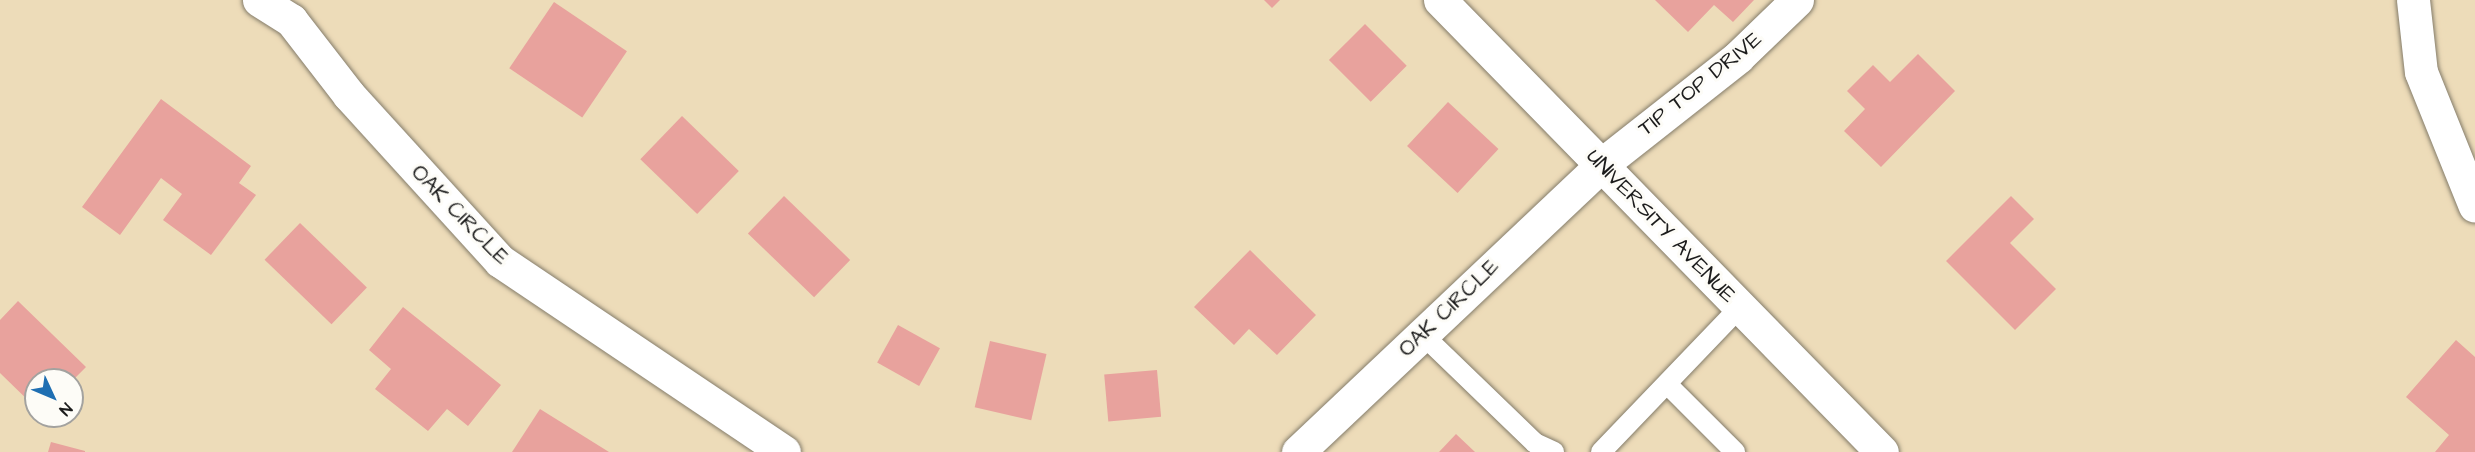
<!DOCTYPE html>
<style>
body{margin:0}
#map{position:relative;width:2475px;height:452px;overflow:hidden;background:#eddcb9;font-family:"Architects Daughter",sans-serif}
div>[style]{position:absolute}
.building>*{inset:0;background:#e8a29d;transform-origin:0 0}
.roads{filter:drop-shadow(0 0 2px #847c6a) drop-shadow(0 0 2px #847c6a)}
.lane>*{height:20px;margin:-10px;padding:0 10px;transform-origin:10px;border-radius:10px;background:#fff}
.street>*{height:33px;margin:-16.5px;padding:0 16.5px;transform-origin:16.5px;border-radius:16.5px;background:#fff}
.primary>*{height:33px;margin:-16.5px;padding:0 16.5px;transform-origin:16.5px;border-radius:16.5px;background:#fff}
span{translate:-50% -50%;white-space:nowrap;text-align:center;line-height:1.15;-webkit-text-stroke:6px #fdfcf7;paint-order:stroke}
.street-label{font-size:22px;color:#1c1c1c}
.north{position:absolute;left:24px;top:368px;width:60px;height:60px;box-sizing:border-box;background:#fdfcf7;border:2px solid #a3a29f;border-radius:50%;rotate:134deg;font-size:16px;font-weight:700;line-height:24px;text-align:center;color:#1c1c1c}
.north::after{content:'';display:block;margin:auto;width:21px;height:27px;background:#1f6fb2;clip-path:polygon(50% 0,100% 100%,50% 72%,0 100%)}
</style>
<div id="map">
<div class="building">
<div style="clip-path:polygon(1264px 0,1280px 0,1272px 8px)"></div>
<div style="clip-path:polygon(1655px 0,1754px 0,1733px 22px,1714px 5px,1688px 32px)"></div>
<div style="left:554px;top:2px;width:88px;height:80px;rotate:34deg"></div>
<div style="left:1365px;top:24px;width:59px;height:51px;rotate:45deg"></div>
<div style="clip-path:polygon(1918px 54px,1955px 91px,1881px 167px,1844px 131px,1865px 109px,1847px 91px,1873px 65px,1890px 82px)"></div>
<div style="clip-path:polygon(161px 99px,251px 166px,239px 183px,256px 195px,211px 255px,163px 220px,182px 194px,161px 178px,120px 235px,82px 207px)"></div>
<div style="left:1448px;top:102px;width:69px;height:60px;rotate:43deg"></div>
<div style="left:682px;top:116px;width:79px;height:60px;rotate:44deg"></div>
<div style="left:784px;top:196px;width:92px;height:52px;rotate:44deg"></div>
<div style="clip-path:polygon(2011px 196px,2034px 219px,2010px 243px,2056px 289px,2015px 330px,1946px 261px)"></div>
<div style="left:300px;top:223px;width:93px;height:51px;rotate:44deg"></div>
<div style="clip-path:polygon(1250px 250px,1316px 315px,1277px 355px,1249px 329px,1234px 345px,1194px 307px)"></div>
<div style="clip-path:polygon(18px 301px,86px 367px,73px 380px,36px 380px,36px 408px,0 373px,0 320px)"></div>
<div style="clip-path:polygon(403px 307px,501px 385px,468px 426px,447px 409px,428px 431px,375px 389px,391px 369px,369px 350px)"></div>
<div style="left:898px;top:325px;width:48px;height:43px;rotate:29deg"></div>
<div style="clip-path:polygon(2456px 340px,2475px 357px,2475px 452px,2435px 452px,2449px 435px,2406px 397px)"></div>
<div style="left:990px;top:341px;width:58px;height:68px;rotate:13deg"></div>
<div style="left:1157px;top:370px;width:47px;height:53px;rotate:85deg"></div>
<div style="clip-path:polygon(540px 409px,609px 452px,512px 452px)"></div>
<div style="clip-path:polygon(1456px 434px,1475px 452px,1439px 452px)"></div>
<div style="clip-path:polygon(51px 442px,85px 451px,85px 452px,48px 452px)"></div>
</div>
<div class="roads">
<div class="lane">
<div style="left:1422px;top:334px;width:157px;rotate:44deg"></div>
<div style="left:1535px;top:443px;width:21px;rotate:25deg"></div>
<div style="left:1668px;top:385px;width:95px;rotate:45deg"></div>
<div style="left:1601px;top:452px;width:201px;rotate:-46.2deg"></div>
</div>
<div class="street">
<div style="left:259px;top:0;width:38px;rotate:32deg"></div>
<div style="left:291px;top:20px;width:95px;rotate:52.3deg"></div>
<div style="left:349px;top:95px;width:224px;rotate:47.7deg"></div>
<div style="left:500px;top:261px;width:342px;rotate:33.9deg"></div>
<div style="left:2413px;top:0;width:72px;rotate:83.7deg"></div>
<div style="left:2421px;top:72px;width:144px;rotate:68.1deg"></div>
<div style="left:1298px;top:452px;width:417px;rotate:-43.4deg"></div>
<div style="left:1601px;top:165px;width:174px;rotate:-38.2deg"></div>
<div style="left:1738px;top:57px;width:82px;rotate:-44deg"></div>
</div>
<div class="primary">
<div style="left:1440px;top:0;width:632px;rotate:45.64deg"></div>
</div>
</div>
<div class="street-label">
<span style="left:1700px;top:84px;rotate:-39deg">TIP TOP DRIVE</span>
<span style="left:460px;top:215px;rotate:46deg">OAK CIRCLE</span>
<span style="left:1661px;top:226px;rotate:46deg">UNIVERSITY AVENUE</span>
<span style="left:1449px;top:308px;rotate:-44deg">OAK CIRCLE</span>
</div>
<div class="north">N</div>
</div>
